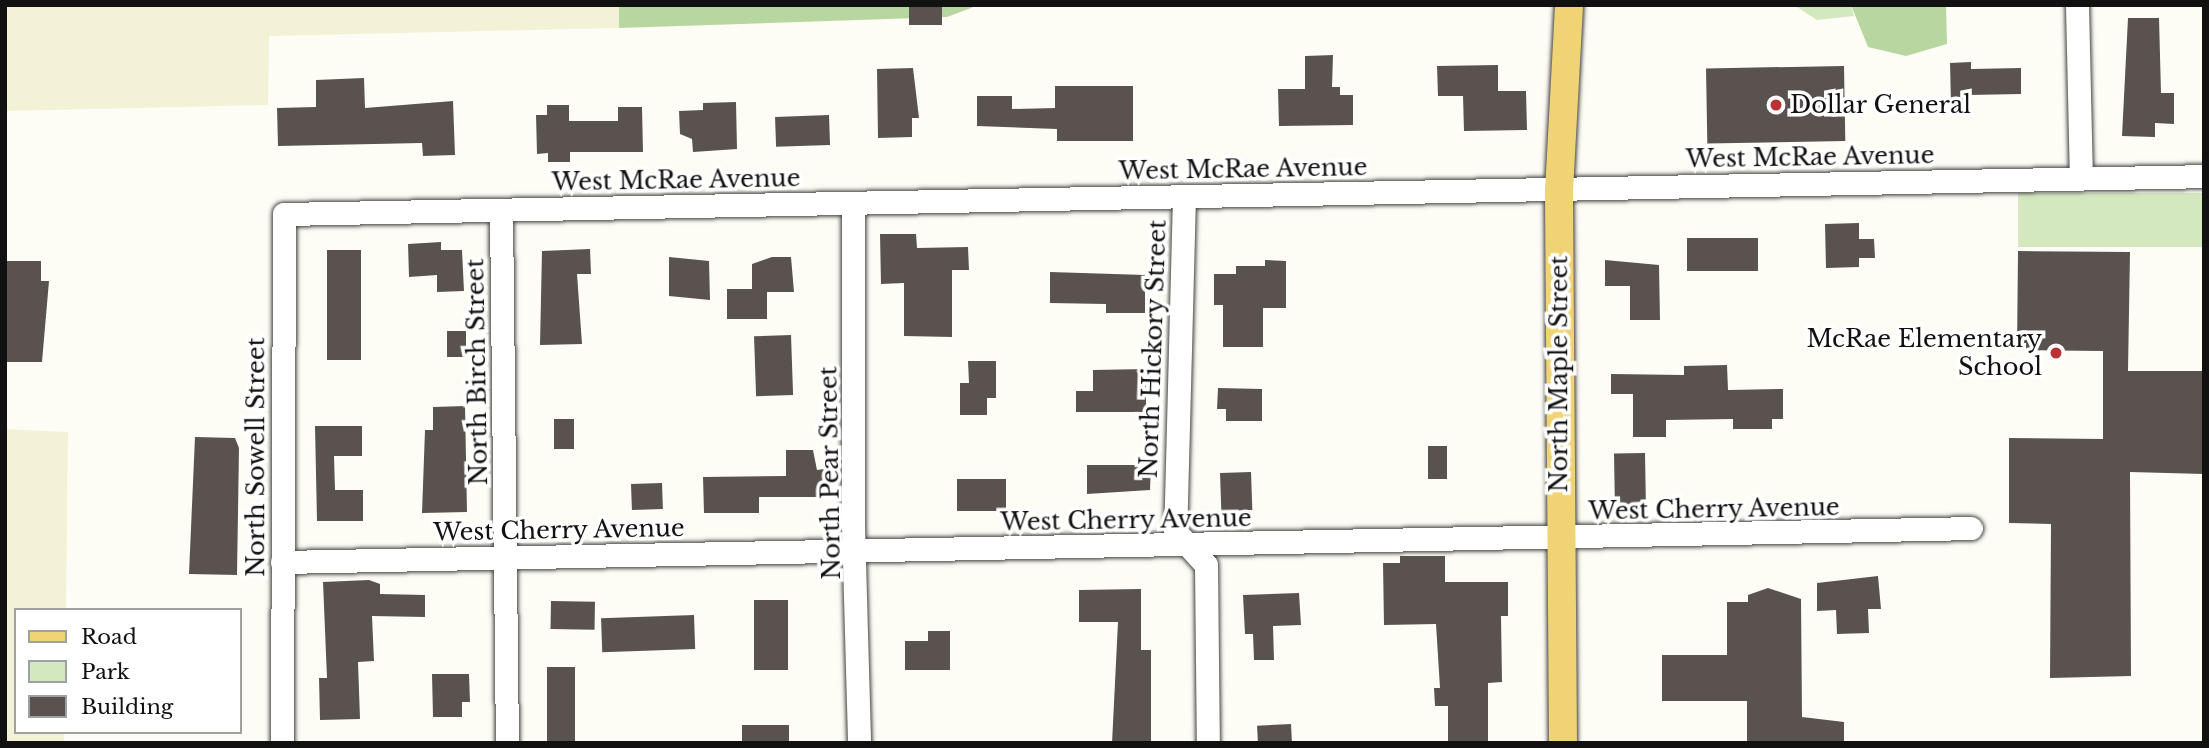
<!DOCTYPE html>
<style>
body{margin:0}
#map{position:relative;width:2209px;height:748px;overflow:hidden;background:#fefdf5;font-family:"Libre Baskerville",serif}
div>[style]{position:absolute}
.farmland>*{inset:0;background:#f3f1d6}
.green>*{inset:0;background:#d4e8c0;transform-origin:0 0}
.forest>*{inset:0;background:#b8d7a0}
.building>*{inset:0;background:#59524e;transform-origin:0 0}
.roads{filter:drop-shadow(0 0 2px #444) drop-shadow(0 0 2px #444)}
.minor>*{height:23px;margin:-11.5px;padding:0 11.5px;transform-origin:11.5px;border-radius:11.5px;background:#fff}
.major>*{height:28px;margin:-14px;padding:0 14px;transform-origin:14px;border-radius:14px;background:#efd375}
.dots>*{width:19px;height:19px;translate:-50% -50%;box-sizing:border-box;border:4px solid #fff;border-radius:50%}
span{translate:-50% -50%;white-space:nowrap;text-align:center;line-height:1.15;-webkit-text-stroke:7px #fff;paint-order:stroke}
.poi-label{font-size:24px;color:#111}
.left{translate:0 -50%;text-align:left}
.right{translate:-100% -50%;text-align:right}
.street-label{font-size:24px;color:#111}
.frame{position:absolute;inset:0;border:7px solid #111;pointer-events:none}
.legend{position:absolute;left:14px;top:608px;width:228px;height:126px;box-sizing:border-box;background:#fff;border:2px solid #a0a0a0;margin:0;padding:9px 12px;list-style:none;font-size:21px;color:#111}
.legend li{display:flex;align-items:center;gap:14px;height:35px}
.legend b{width:35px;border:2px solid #a0a0a0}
</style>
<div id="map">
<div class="farmland">
<div style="clip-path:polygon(5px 5px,619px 5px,619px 28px,269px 36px,268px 105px,5px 111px)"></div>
<div style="clip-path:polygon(5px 429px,68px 432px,66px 610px,16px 610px,16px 732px,64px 732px,64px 743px,5px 743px)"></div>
</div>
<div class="green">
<div style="clip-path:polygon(1794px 5px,1851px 5px,1854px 16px,1817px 20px)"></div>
<div style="left:2204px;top:193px;width:54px;height:186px;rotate:90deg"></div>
</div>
<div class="forest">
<div style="clip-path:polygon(619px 5px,979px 5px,947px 17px,619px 28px)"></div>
<div style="clip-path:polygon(1851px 5px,1946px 5px,1947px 44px,1906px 56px,1868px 47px)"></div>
</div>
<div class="building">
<div style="left:909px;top:5px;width:33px;height:20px"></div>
<div style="clip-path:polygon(2128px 18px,2159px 18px,2161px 93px,2174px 93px,2174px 124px,2155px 123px,2155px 137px,2122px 136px)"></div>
<div style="clip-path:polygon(1333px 55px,1332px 87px,1340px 87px,1340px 95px,1353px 95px,1353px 125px,1279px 126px,1278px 89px,1305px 89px,1305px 56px)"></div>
<div style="clip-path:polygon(1971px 62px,1971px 69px,2021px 68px,2021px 94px,1968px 95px,1968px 102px,1951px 103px,1950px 63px)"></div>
<div style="clip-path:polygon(1498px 65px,1498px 91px,1526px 91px,1527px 130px,1464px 131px,1463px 96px,1438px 96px,1437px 66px)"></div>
<div style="left:1844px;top:66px;width:75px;height:138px;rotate:89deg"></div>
<div style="clip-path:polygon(913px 68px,919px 118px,912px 118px,912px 137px,878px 138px,877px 69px)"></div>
<div style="clip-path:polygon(364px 78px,365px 108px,453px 101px,455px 155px,423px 156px,422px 143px,278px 146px,277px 108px,316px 107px,316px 80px)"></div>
<div style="clip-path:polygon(1055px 86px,1133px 86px,1133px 141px,1057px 141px,1057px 129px,977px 126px,977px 96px,1012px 96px,1012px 109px,1055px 108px)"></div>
<div style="clip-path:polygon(736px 102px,737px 149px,693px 152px,692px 139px,680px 134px,679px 111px,703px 110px,703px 103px)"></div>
<div style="clip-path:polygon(547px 105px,569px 105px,569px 121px,618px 121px,618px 107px,642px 107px,643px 152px,570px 152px,570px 162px,548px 162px,548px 153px,537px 154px,536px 115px,547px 115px)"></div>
<div style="left:829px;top:115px;width:30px;height:54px;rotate:88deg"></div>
<div style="clip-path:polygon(1859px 223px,1859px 239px,1874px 239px,1875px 258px,1859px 258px,1859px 267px,1826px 268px,1825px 224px)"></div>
<div style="clip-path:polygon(880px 234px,916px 234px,917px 248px,968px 247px,969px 270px,952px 270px,952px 337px,904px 336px,904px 283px,881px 284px)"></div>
<div style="left:1687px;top:238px;width:71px;height:33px"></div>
<div style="clip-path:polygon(441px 242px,441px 250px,462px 250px,464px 291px,437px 292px,437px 275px,409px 277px,408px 244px)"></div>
<div style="clip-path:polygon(590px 249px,591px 274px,577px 274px,582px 344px,540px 345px,542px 251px)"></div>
<div style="left:327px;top:250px;width:34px;height:110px"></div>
<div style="clip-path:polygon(2018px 251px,2130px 252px,2128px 371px,2204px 371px,2204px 474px,2130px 472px,2131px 676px,2050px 678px,2051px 524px,2009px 523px,2009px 438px,2103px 439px,2103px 351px,2017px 350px)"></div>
<div style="clip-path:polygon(669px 257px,709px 261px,710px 300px,669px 296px)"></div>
<div style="clip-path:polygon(772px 257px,791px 257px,794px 292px,767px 292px,767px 319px,727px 319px,727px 289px,752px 289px,752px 264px)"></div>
<div style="clip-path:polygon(1265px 260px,1286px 261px,1286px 308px,1263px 308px,1263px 347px,1223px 347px,1223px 305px,1214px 305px,1214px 274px,1236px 274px,1236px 266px,1265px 266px)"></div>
<div style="clip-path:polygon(1605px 260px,1659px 265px,1660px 320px,1630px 320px,1630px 286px,1605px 286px)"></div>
<div style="clip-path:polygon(5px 261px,41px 261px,41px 281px,49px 281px,42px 362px,5px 362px)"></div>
<div style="clip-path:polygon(1050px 272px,1145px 275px,1145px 313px,1106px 313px,1106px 304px,1050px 303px)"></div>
<div style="left:447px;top:331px;width:19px;height:26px"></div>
<div style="left:791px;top:335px;width:60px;height:37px;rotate:88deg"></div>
<div style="clip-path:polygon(968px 361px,996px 361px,996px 398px,987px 398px,987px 415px,960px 415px,960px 383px,969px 383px)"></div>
<div style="clip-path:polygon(1727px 365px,1728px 390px,1783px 389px,1783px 419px,1772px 419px,1772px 429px,1733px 429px,1733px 419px,1666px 420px,1666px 437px,1633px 437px,1633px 394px,1611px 394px,1611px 374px,1684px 375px,1684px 366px)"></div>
<div style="clip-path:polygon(1146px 369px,1146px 412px,1076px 412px,1076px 391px,1093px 391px,1093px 370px)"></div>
<div style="clip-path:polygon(1218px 388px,1262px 389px,1262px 421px,1226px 421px,1226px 409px,1217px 409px)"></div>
<div style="clip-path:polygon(465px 406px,467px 512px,422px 513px,425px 430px,433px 430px,433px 407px)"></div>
<div style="left:554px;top:419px;width:20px;height:30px"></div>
<div style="clip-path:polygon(315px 426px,362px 426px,362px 456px,334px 456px,335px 490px,363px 490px,363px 521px,317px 521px)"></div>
<div style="clip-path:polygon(195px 437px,235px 438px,239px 448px,237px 575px,189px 574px)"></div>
<div style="left:1428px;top:446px;width:19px;height:33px"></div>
<div style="clip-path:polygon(786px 450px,813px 450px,817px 470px,824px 469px,824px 497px,759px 497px,759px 513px,704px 513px,703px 477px,786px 476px)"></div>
<div style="left:1645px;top:453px;width:54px;height:31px;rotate:89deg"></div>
<div style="clip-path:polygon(1087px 465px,1151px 465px,1150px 490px,1087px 494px)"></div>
<div style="left:1251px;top:472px;width:38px;height:31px;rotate:88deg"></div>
<div style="left:957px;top:479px;width:49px;height:32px"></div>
<div style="left:662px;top:483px;width:26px;height:31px;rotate:88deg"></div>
<div style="clip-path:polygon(1400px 556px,1445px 556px,1445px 582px,1508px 582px,1508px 616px,1501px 616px,1502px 682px,1488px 683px,1488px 743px,1448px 743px,1448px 706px,1435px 706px,1434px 688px,1440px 688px,1436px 624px,1384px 625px,1383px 563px,1400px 563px)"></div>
<div style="clip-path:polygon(1878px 576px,1881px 609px,1868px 609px,1869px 633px,1837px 634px,1836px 610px,1817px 611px,1817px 583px)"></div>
<div style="clip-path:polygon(369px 580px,380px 584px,380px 594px,425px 595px,425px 617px,372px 616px,374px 661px,358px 662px,360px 719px,320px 720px,319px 678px,327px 678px,323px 582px)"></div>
<div style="clip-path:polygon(1768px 588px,1801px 599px,1802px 717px,1844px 722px,1844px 743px,1747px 743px,1747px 701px,1662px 701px,1662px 655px,1727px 655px,1727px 602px,1748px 602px,1748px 595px)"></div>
<div style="clip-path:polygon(1141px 589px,1141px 650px,1151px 650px,1151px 743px,1112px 743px,1118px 622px,1079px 622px,1079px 590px)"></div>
<div style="clip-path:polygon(1299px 593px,1301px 625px,1273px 626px,1274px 660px,1254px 660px,1253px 634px,1245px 634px,1243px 595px)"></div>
<div style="left:754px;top:600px;width:34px;height:70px"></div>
<div style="left:551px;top:601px;width:44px;height:28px;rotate:1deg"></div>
<div style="left:694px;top:615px;width:34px;height:93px;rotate:88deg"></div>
<div style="clip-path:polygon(928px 631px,950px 631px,950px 670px,905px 670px,905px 641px,928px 641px)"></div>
<div style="left:547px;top:667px;width:28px;height:76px"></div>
<div style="clip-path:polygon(432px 674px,469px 674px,470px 702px,462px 702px,462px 717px,433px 717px)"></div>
<div style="left:1291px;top:724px;width:19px;height:34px;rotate:87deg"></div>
<div style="left:742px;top:725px;width:47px;height:18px"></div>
</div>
<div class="roads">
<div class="minor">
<div style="left:2077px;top:5px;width:173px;rotate:88.7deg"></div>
<div style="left:1184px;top:196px;width:335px;rotate:91.5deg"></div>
<div style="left:1175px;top:531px;width:46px;rotate:47.6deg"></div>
<div style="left:1206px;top:565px;width:178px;rotate:89.4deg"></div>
<div style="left:853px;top:203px;width:322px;rotate:90deg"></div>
<div style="left:853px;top:525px;width:218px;rotate:88.4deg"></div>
<div style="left:501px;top:210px;width:533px;rotate:89.36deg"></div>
<div style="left:282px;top:562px;width:1689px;rotate:-1.15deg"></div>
<div style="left:282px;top:743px;width:529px;rotate:-89.78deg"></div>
<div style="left:284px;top:214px;width:1920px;rotate:-1.13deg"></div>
</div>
<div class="major">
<div style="left:1563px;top:743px;width:552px;rotate:-90.42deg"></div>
<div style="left:1559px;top:191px;width:186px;rotate:-86.9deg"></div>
</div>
</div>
<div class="dots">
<div style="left:1776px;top:105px;background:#b83236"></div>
<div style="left:2056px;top:353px;background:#b83236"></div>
</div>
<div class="poi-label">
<span class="left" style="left:1790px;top:105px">Dollar General</span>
<span class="right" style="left:2042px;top:353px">McRae Elementary<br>School</span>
</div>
<div class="street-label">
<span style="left:1810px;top:157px;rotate:-1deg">West McRae Avenue</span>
<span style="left:1243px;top:169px;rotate:-1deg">West McRae Avenue</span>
<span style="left:676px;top:180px;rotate:-1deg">West McRae Avenue</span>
<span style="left:1153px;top:349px;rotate:-88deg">North Hickory Street</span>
<span style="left:477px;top:372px;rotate:-91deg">North Birch Street</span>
<span style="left:1559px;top:374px;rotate:-90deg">North Maple Street</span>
<span style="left:256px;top:457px;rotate:-90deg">North Sowell Street</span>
<span style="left:830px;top:473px;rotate:-91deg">North Pear Street</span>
<span style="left:1714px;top:509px;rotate:-1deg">West Cherry Avenue</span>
<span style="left:1126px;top:520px;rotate:-1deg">West Cherry Avenue</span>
<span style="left:559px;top:530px;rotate:-1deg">West Cherry Avenue</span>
</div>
<div class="frame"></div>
<ul class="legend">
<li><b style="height:9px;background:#efd375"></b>Road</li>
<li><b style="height:19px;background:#d4e8c0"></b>Park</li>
<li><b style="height:19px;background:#59524e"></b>Building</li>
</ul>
</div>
